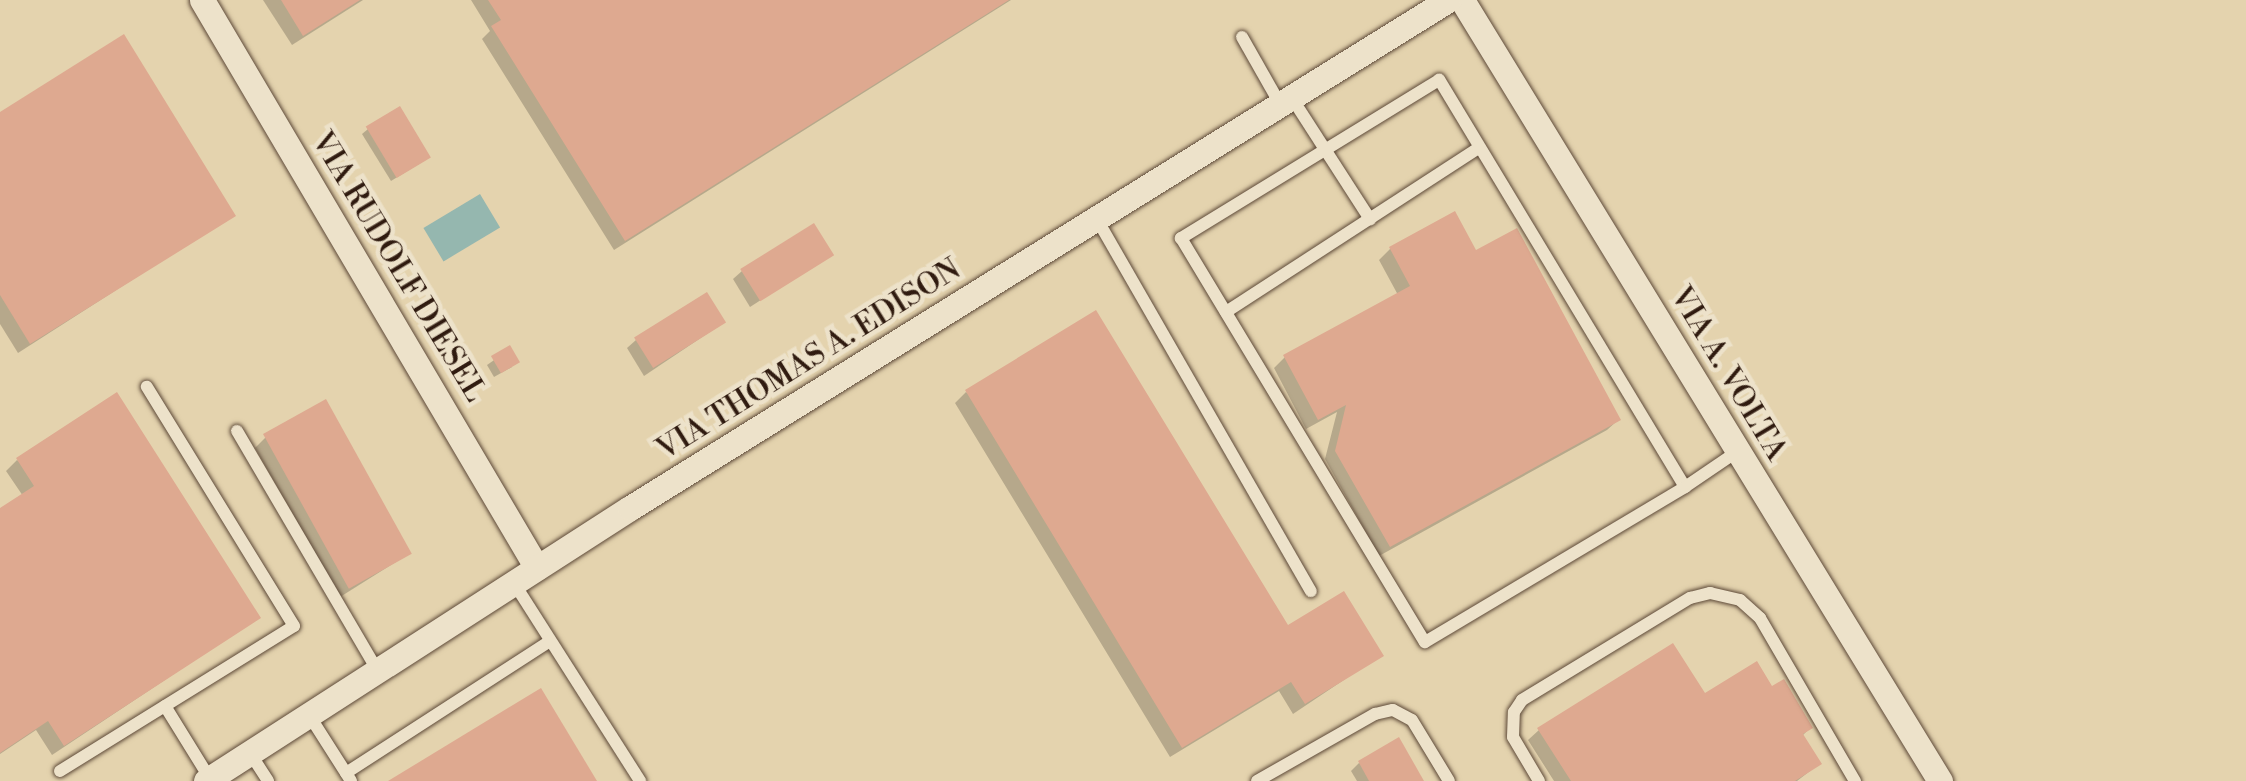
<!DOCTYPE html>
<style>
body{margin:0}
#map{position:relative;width:2246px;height:781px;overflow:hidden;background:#e4d3ae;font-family:"Libre Bodoni",serif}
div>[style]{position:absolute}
.water>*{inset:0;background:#95b7af;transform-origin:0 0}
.shadow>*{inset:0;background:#0003}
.building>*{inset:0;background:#dea990;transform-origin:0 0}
.roads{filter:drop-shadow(0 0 2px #5d4938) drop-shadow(0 0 2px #5d4938)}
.service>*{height:12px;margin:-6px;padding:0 6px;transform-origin:6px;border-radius:6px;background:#ede2ca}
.minor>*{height:25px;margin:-12.5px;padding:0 12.5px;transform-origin:12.5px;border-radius:12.5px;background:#ede2ca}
span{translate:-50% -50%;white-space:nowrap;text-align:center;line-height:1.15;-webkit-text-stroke:9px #ede2ca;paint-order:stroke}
.street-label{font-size:30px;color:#301b10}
</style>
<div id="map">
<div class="water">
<div style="left:480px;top:194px;width:39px;height:66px;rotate:59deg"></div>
</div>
<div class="shadow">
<div style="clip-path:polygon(263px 0,363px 0,292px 45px)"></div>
<div style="clip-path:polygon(471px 0,1011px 0,614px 250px,482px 39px,490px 31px)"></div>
<div style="clip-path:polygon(0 115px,233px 215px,18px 353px,0 324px)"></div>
<div style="clip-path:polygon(368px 129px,422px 162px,391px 181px,362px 134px)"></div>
<div style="clip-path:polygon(1390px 249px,1475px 253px,1618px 420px,1607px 430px,1379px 556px,1325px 459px,1337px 412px,1306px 429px,1274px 368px,1285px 357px,1398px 295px,1379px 260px)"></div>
<div style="clip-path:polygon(831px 255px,750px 307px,733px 279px,742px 271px)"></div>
<div style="clip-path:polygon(723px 323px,644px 376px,627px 348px,636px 340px)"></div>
<div style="clip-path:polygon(510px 349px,512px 367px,494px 377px,487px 365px)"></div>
<div style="clip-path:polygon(966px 392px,1287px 629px,1381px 655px,1293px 714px,1279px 691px,1170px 757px,955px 403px)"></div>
<div style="clip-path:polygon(266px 437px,410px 553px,340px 597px,255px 448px)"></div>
<div style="clip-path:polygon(17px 460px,258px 618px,52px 755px,36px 730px,0 754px,0 511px,23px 496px,6px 471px)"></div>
<div style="clip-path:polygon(1772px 690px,1810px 728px,1802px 736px,1819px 764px,1797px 781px,1554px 781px,1528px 740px,1539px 730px,1704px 697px)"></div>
<div style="clip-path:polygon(1359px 763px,1421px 781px,1357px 781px,1351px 771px)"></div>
</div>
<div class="building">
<div style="clip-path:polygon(281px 0,360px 0,303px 36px)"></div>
<div style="clip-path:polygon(488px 0,1009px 0,625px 241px,491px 26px,501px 20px)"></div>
<div style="clip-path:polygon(124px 34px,236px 216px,30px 344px,0 295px,0 112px)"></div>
<div style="left:400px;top:106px;width:60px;height:40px;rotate:59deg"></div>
<div style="clip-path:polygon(1455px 211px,1476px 250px,1517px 228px,1621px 420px,1390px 547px,1335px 451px,1346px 405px,1318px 420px,1283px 355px,1410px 286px,1389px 247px)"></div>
<div style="left:814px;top:223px;width:38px;height:87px;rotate:58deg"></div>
<div style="left:707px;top:292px;width:36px;height:86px;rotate:58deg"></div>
<div style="clip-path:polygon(1096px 310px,1288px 625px,1344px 591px,1384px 656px,1305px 704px,1291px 682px,1182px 748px,965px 390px)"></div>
<div style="left:510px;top:345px;width:20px;height:22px;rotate:60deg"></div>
<div style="clip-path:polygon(117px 392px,261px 618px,64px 746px,48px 721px,0 753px,0 508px,34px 486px,16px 458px)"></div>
<div style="left:326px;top:399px;width:177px;height:72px;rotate:61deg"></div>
<div style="clip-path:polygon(1673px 643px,1705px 693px,1757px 661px,1772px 686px,1784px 679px,1813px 728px,1803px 734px,1822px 764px,1795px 781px,1571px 781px,1537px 728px)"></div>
<div style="clip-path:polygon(541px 688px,597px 781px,388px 781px)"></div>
<div style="clip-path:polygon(1399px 737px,1424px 781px,1369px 781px,1358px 761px)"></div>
</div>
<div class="roads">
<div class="service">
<div style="left:1242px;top:37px;width:75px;rotate:60.4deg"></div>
<div style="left:1290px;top:95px;width:148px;rotate:57.2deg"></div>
<div style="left:1098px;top:221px;width:427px;rotate:60.1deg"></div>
<div style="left:1226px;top:312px;width:302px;rotate:-33deg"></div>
<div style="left:237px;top:431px;width:278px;rotate:59.6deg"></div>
<div style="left:1685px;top:487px;width:476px;rotate:-121.1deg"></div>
<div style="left:1439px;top:80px;width:303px;rotate:148.5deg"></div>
<div style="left:1181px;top:238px;width:472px;rotate:58.9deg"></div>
<div style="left:1425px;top:642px;width:303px;rotate:-30.8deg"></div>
<div style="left:1685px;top:487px;width:64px;rotate:-34.2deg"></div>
<div style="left:514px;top:583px;width:235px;rotate:57.5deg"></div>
<div style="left:165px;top:706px;width:86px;rotate:58.3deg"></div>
<div style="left:309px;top:715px;width:78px;rotate:57.5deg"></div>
<div style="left:250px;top:753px;width:33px;rotate:57deg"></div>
<div style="left:60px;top:771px;width:275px;rotate:-31.8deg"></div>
<div style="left:294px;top:626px;width:281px;rotate:-121.6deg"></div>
<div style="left:346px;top:773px;width:243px;rotate:-32.9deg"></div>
<div style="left:1257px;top:781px;width:136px;rotate:-29.6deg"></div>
<div style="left:1375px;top:714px;width:18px;rotate:-13deg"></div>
<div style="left:1393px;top:710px;width:21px;rotate:28deg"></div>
<div style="left:1412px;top:720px;width:71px;rotate:58.8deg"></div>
<div style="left:1539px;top:781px;width:51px;rotate:-120.6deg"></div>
<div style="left:1513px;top:737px;width:25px;rotate:-88deg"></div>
<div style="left:1514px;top:712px;width:14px;rotate:-56deg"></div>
<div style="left:1522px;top:700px;width:197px;rotate:-31.3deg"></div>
<div style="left:1690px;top:598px;width:21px;rotate:-14deg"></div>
<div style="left:1710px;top:593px;width:31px;rotate:13deg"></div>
<div style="left:1740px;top:600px;width:27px;rotate:42deg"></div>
<div style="left:1760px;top:618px;width:189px;rotate:59.8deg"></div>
</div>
<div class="minor">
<div style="left:202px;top:0;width:659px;rotate:59.47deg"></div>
<div style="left:1462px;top:0;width:916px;rotate:58.53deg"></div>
<div style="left:206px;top:781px;width:504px;rotate:-32.78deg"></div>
<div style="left:630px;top:508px;width:963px;rotate:-31.84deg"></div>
</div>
</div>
<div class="street-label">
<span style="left:398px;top:267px;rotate:59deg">VIA RUDOLF DIESEL</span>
<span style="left:809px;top:360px;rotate:-32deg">VIA THOMAS A. EDISON</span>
<span style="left:1728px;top:374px;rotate:59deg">VIA A. VOLTA</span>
</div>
</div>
